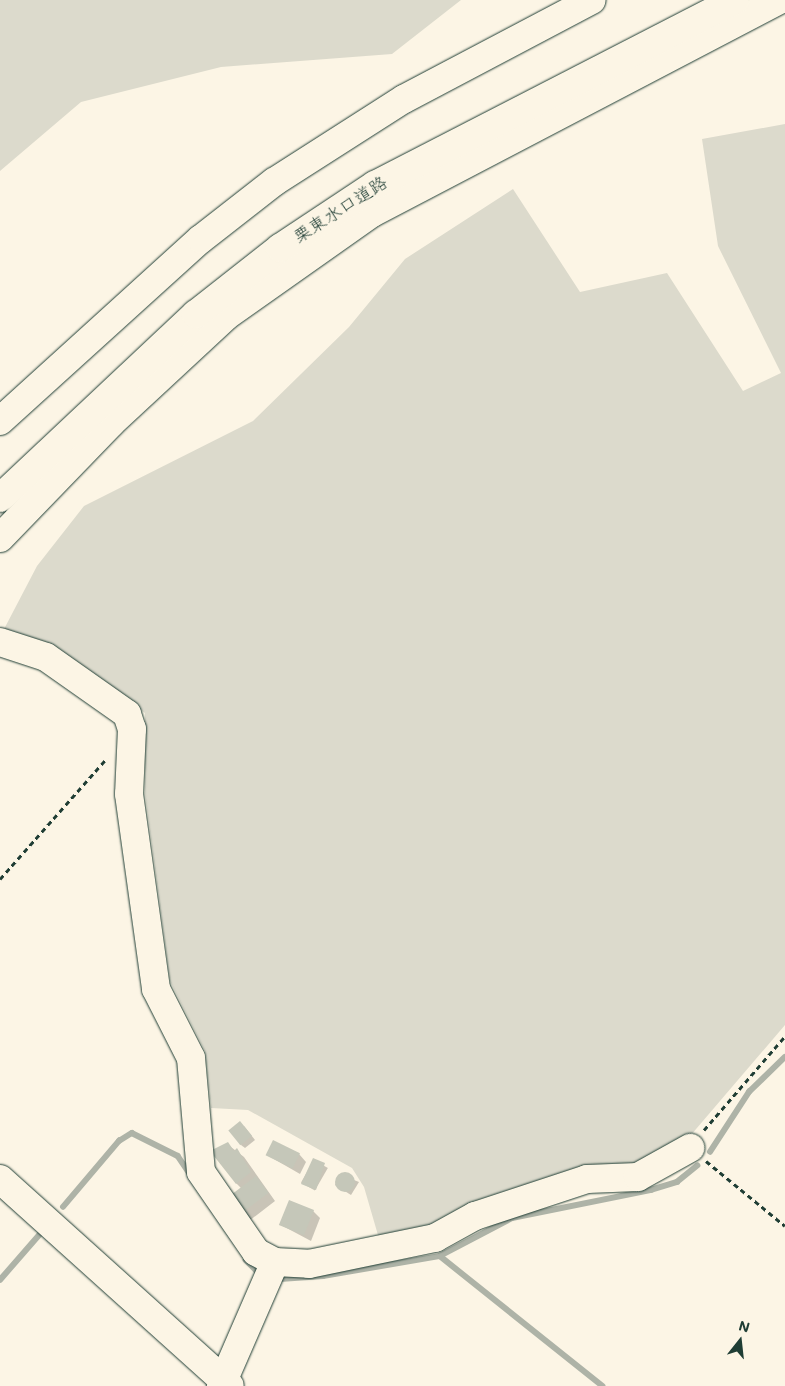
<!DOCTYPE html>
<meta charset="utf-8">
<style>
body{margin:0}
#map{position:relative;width:785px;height:1386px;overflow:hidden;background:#fcf5e5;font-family:Mali,"Klee One",sans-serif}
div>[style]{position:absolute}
.green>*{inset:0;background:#dcdacc}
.shadow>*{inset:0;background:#0003;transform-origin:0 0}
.stream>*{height:5.5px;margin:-2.75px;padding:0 2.75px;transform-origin:2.75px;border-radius:2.75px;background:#aeb3a7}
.building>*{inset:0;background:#c5c7b9;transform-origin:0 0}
.round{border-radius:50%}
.path>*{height:3px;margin-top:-1.5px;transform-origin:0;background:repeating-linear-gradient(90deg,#1f3d34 0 5px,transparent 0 9px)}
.roads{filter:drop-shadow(0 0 1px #1f3d34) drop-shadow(0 0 1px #1f3d34)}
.minor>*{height:28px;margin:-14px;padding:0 14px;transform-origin:14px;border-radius:14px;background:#fcf5e5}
.highway>*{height:28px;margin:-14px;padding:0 14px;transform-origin:14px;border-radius:14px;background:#fcf5e5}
span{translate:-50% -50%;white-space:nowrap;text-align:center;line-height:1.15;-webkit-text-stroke:4px #fcf5e5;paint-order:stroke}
.street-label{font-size:18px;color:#1f3d34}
.north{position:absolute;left:715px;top:1316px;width:50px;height:50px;-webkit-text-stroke:4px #fcf5e5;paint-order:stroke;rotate:16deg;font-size:14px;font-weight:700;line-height:20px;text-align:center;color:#1f3d34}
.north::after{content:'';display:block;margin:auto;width:18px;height:22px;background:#1f3d34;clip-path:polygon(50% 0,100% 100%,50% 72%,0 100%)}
</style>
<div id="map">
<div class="green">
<div style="clip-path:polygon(0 0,461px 0,392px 54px,221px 67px,81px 102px,0 171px)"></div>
<div style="clip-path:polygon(785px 124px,785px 1025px,679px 1149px,637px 1173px,380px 1242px,364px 1187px,352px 1168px,248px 1110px,211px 1108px,205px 1051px,170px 981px,145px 793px,145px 713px,49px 647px,2px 633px,37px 566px,84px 506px,253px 421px,349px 327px,405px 259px,513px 189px,580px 292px,667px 273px,743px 391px,781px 373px,718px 246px,702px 139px)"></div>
</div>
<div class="shadow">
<div style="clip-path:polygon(244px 1126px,255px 1140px,245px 1148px,241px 1145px)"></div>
<div style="clip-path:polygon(227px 1144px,244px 1157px,275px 1201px,249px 1221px,242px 1214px,242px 1189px,236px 1183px)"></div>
<div style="clip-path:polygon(299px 1154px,306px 1162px,300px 1174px,267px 1155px)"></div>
<div style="left:314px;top:1160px;width:16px;height:26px;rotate:30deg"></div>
<div style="clip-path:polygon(339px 1174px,359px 1182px,351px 1195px,335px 1185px)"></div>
<div style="clip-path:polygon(313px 1211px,320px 1218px,311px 1241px,281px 1225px)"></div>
</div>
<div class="stream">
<div style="left:710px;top:1152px;width:72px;rotate:-57deg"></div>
<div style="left:749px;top:1092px;width:50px;rotate:-44.2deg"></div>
<div style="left:63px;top:1207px;width:87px;rotate:-49.7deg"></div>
<div style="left:119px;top:1141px;width:15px;rotate:-32deg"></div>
<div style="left:132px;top:1133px;width:51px;rotate:26.6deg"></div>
<div style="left:178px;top:1156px;width:23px;rotate:56deg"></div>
<div style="left:440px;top:1256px;width:208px;rotate:38.6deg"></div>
<div style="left:246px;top:1260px;width:16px;rotate:45deg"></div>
<div style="left:280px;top:1279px;width:43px;rotate:-4deg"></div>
<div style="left:323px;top:1276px;width:119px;rotate:-9.7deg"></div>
<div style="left:440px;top:1256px;width:81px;rotate:-27.8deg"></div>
<div style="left:512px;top:1218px;width:142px;rotate:-11.4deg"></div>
<div style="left:651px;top:1190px;width:27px;rotate:-17deg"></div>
<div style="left:677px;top:1182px;width:26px;rotate:-39deg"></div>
<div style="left:0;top:1280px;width:62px;rotate:-48.9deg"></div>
</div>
<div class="building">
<div style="left:240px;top:1121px;width:19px;height:15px;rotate:51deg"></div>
<div style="left:273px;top:1140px;width:30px;height:17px;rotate:26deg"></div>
<div style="clip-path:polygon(228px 1142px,234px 1151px,237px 1148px,251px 1172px,236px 1184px,210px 1151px)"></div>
<div style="clip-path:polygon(313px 1158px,325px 1163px,316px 1190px,301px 1184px)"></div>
<div class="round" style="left:335px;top:1172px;width:20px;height:20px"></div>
<div style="left:256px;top:1176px;width:21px;height:36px;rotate:53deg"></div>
<div style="left:289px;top:1200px;width:27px;height:27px;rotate:22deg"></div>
</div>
<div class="path">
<div style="left:0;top:879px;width:162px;rotate:-48.5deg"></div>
<div style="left:704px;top:1130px;width:124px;rotate:-49.2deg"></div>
<div style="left:706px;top:1161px;width:102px;rotate:39.4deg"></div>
</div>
<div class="roads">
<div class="minor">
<div style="left:0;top:421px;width:271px;rotate:-42.2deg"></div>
<div style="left:201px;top:239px;width:93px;rotate:-38deg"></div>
<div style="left:274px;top:182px;width:154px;rotate:-32.6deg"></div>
<div style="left:404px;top:99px;width:212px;rotate:-27.8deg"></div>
<div style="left:0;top:538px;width:160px;rotate:-46deg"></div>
<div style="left:111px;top:423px;width:157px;rotate:-42.9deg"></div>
<div style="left:226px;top:316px;width:179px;rotate:-35.2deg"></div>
<div style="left:372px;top:213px;width:460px;rotate:-27.6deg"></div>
<div style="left:0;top:642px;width:48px;rotate:18.1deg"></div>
<div style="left:46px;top:657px;width:99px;rotate:35.1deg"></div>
<div style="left:127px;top:714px;width:16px;rotate:72deg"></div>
<div style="left:132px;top:729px;width:65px;rotate:92.6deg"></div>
<div style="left:129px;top:794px;width:197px;rotate:82.1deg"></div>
<div style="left:156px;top:989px;width:77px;rotate:63.1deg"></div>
<div style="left:191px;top:1058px;width:114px;rotate:85deg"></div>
<div style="left:201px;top:1172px;width:97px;rotate:55.5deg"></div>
<div style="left:256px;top:1252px;width:21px;rotate:28deg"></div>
<div style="left:275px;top:1262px;width:34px;rotate:3deg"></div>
<div style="left:309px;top:1264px;width:129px;rotate:-11.7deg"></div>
<div style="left:435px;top:1238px;width:46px;rotate:-28.8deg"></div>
<div style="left:475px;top:1216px;width:118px;rotate:-18.3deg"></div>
<div style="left:587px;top:1179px;width:51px;rotate:-2.2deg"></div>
<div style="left:638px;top:1177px;width:60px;rotate:-29.1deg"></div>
<div style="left:0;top:1179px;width:309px;rotate:42deg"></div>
<div style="left:221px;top:1386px;width:135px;rotate:-66.5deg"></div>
</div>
<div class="highway">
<div style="left:0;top:498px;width:269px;rotate:-43.2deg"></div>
<div style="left:196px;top:314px;width:107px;rotate:-38.2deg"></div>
<div style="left:280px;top:248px;width:114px;rotate:-33.6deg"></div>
<div style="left:375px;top:185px;width:405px;rotate:-27.2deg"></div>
</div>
</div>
<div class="street-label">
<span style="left:340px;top:209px;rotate:-33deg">栗東水口道路</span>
</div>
<div class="north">N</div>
</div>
